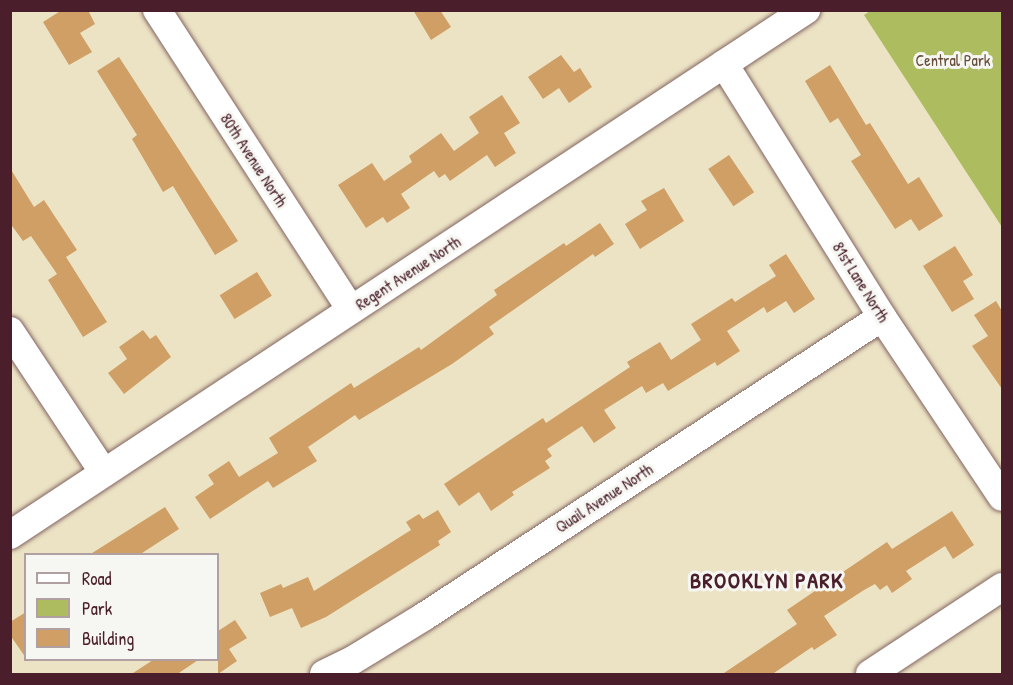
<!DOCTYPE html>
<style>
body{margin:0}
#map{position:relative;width:1013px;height:685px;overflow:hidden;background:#ece3c5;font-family:"Patrick Hand",sans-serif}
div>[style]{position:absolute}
.green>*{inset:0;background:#acbc5f}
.building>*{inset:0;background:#cf9f65;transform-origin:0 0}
.roads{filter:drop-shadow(0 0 2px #836461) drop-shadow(0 0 2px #836461)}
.minor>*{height:28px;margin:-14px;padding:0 14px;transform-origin:14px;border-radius:14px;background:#fff}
span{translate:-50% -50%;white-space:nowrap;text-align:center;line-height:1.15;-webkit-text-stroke:6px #f6f6f2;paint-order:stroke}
.park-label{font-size:16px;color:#674e3b}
.street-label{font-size:16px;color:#4a1f2b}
.district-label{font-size:22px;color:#4a1f2b;font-weight:700;letter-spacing:1.5px}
.frame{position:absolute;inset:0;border:12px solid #4a1f2b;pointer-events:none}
.legend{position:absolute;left:24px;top:553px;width:195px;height:108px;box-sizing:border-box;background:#f6f6f2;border:2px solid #b1a0a2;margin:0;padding:8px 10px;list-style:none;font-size:18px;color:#4a1f2b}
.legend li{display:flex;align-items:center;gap:12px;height:30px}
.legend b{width:30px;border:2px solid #b1a0a2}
</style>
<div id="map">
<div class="green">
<div style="clip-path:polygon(870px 11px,1002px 11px,1002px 227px,864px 15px)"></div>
</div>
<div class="building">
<div style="clip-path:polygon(62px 10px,88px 10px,95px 24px,80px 33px,92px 52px,69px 65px,43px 22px)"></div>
<div style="clip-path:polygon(413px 10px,440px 10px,451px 27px,431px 40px)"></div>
<div style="clip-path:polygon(561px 55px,574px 72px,580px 68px,592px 87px,569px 103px,559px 88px,543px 99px,528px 77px)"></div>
<div style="clip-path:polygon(119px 57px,238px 241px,215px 255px,173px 186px,163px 192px,132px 139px,137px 135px,97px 71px)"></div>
<div style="clip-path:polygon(830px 65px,866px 125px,870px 123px,908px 184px,919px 177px,943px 216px,919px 231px,911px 219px,895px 229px,851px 161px,861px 155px,838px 118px,830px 123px,805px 81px)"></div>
<div style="clip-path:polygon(502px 95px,520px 123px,504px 133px,516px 153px,495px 167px,487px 155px,450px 181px,445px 174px,439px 178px,434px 171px,401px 194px,410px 208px,387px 223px,383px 217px,366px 228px,338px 185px,372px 163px,384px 181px,412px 162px,409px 156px,441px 133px,454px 151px,479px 133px,469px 117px)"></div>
<div style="left:729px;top:155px;width:45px;height:25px;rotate:56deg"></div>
<div style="clip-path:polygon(10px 168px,34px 207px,44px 200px,77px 250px,66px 257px,107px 322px,83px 337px,48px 280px,57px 274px,31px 236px,23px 241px,10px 223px)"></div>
<div style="clip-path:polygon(664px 188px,684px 221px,640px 249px,625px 224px,647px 210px,641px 201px)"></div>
<div style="clip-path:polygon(600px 223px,614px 244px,595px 257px,593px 254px,489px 327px,494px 334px,452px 364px,359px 420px,355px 415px,308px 447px,317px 461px,273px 488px,268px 481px,210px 519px,195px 497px,214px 484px,208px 475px,229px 461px,239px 477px,278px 453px,269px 438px,351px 383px,354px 388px,419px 347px,421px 350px,497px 295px,494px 290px,564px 243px,566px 246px)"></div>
<div style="clip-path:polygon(955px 246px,973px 275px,963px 281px,974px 299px,952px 312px,923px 266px)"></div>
<div style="clip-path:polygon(786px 254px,815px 299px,794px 313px,786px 301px,767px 313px,764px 307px,727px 331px,740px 351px,717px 366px,715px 362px,668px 391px,663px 383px,646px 393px,642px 386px,604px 410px,616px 428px,594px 443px,582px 426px,547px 449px,552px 456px,545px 461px,550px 468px,512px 492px,514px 495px,491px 511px,479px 492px,459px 506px,444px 484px,543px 418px,546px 423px,630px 367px,627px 362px,660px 342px,671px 360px,701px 340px,691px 324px,732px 298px,735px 302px,776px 276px,769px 265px)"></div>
<div style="left:257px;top:272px;width:28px;height:44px;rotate:58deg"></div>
<div style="clip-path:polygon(996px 301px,1002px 311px,1002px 389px,972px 346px,988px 336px,974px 315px)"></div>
<div style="clip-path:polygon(143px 330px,150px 339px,156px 335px,171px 357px,124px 394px,108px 373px,127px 359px,119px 347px)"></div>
<div style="clip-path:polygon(165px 507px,179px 529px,139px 555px,89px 555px)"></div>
<div style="clip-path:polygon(438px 510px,451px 532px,438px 541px,440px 545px,326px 617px,301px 628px,292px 608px,270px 617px,260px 593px,281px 584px,283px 588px,308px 577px,314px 591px,411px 530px,406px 522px,419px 514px,423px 519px)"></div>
<div style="clip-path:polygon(952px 511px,974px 545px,953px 559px,945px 546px,906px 571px,912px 579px,892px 593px,887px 585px,880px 590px,875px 584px,864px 590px,824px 616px,837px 635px,814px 650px,812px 647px,771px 675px,721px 675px,797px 624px,787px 610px,887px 542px,892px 549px)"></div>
<div style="clip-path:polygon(26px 612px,26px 658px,10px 635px,10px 622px)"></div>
<div style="clip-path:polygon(235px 620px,247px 638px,229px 649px,237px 661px,218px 674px,218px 631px)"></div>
<div style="clip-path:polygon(153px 660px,198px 660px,176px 675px,130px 675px)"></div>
</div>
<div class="roads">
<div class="minor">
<div style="left:157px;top:10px;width:357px;rotate:57.1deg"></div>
<div style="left:724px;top:64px;width:298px;rotate:58deg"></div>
<div style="left:882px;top:317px;width:216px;rotate:56.3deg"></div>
<div style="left:10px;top:331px;width:170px;rotate:56.5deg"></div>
<div style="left:10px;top:535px;width:954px;rotate:-33.41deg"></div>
<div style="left:324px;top:674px;width:32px;rotate:-26deg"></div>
<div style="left:353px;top:660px;width:84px;rotate:-31.4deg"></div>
<div style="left:425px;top:616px;width:546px;rotate:-33.2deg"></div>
<div style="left:870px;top:674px;width:158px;rotate:-33.4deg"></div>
</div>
</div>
<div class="park-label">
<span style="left:953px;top:60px">Central Park</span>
</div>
<div class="street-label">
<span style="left:254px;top:160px;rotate:57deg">80th Avenue North</span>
<span style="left:408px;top:273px;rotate:-33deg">Regent Avenue North</span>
<span style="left:861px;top:282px;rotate:58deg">81st Lane North</span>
<span style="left:604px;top:498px;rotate:-33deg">Quail Avenue North</span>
</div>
<div class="district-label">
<span style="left:767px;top:581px">BROOKLYN PARK</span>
</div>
<div class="frame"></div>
<ul class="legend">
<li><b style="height:8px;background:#fff"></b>Road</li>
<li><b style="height:16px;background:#acbc5f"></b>Park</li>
<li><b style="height:16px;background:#cf9f65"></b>Building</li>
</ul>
</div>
